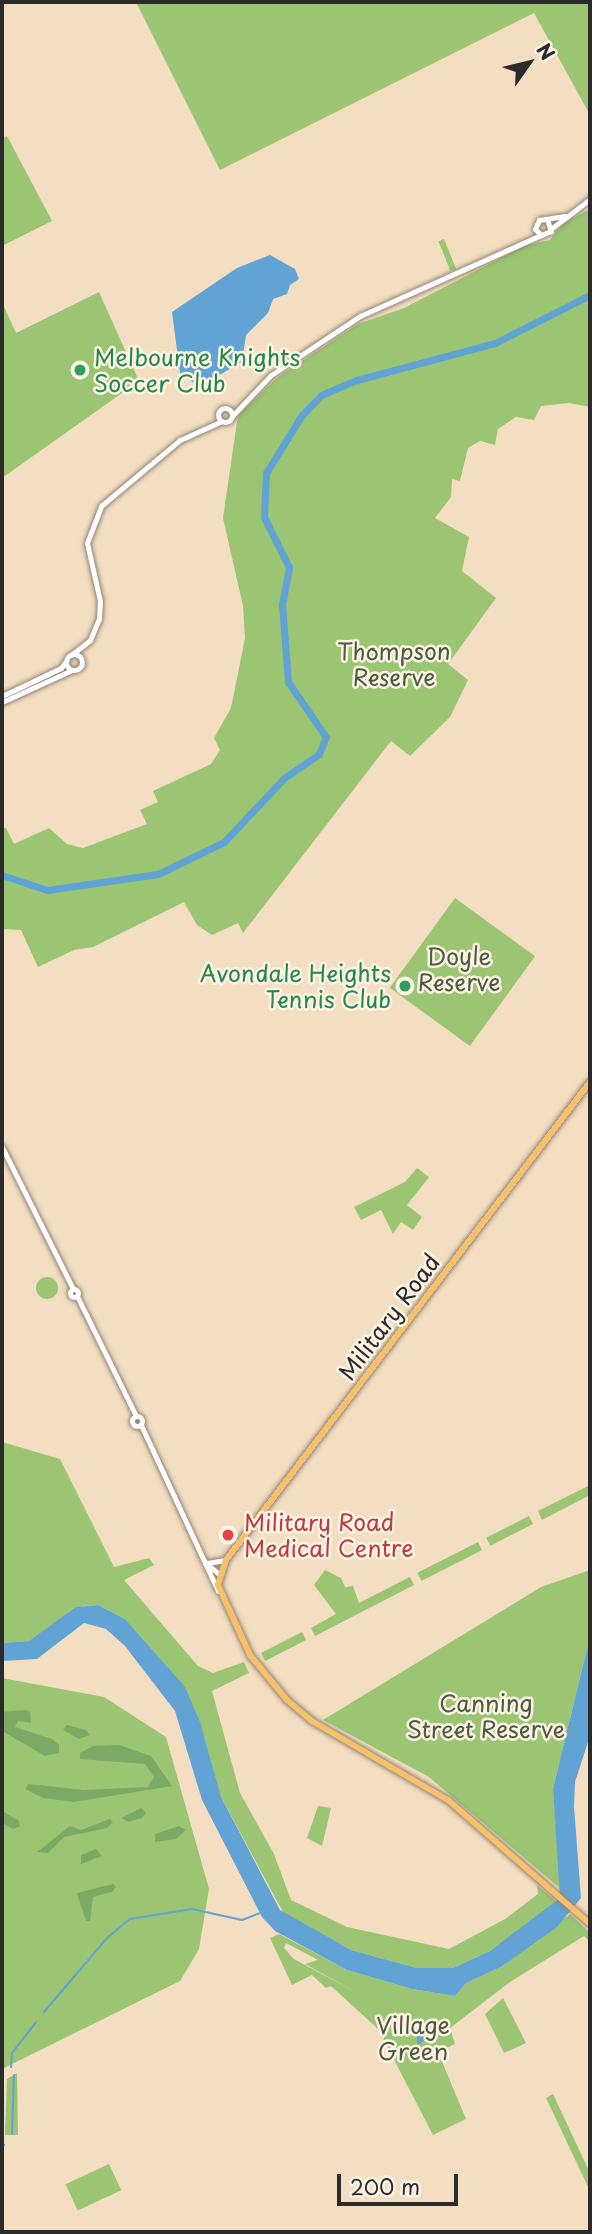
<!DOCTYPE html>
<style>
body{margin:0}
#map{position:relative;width:592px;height:2234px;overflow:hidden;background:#f4dec1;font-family:"Playpen Sans",sans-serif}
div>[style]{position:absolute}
.green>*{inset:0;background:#9bc572;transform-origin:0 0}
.round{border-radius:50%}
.forest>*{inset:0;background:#7caa64}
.water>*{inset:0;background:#61a3d5}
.stream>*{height:2px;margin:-1px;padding:0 1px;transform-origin:1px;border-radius:1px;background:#61a3d5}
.river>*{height:7px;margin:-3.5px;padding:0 3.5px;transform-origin:3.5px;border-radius:3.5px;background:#61a3d5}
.roads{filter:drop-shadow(0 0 2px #908476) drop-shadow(0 0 2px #908476)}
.minor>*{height:5px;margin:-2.5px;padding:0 2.5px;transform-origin:2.5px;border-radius:2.5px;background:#fff}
.minor>.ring{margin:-2.5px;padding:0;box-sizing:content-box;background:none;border:5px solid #fff;border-radius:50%}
.major>*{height:6px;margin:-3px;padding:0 3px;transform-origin:3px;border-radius:3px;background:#f7c06c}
.dots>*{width:19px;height:19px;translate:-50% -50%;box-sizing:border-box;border:4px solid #fcf5e5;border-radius:50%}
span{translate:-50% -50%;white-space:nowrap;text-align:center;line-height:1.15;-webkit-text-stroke:5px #fcf5e5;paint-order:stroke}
.leisure-label{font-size:23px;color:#27864d}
.left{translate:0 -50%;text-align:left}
.right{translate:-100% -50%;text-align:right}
.park-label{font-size:23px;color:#4d5940}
.street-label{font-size:23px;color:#2b2b2b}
.health-label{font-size:23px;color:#be3a42}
.frame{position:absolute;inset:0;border:4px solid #2b2b2b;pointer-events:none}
.north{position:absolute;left:494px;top:28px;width:70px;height:70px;-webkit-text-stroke:5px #fcf5e5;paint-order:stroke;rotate:56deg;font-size:19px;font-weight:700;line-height:28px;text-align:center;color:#2b2b2b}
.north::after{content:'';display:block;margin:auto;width:24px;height:32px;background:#2b2b2b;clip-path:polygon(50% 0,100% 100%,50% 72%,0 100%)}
.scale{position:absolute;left:337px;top:2174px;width:121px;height:32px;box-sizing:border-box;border:4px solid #2b2b2b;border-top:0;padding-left:9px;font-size:21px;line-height:24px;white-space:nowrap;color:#2b2b2b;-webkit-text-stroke:5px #fcf5e5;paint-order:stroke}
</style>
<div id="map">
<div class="green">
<div style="clip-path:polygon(136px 2px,590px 2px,590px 115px,534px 13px,220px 170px)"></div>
<div style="clip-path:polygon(7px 136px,52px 221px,2px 246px,2px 138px)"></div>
<div style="clip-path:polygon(590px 209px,590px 407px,569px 403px,541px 406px,534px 420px,516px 417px,498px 429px,495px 445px,480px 441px,468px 448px,460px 481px,452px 479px,451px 497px,435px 518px,469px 537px,462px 571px,496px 598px,448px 664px,468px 680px,450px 717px,410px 756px,391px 741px,243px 933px,238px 923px,212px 935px,197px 925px,184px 902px,93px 947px,74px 950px,38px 967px,21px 930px,2px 929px,2px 828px,6px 828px,14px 844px,49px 828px,67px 844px,83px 848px,147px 824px,140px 810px,158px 802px,153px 791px,211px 764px,220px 750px,214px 738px,231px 708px,245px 638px,243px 606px,223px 518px,238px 415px,278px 377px,358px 324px,404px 308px,526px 245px,550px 240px,562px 224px)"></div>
<div style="left:444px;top:239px;width:32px;height:6px;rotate:68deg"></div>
<div style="clip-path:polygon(99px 292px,139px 381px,2px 478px,2px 302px,16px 333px)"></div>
<div style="left:455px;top:898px;width:99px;height:111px;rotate:36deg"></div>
<div style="clip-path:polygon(417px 1168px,429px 1177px,407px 1205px,422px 1217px,413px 1230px,401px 1222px,393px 1234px,381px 1210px,361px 1220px,354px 1207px,405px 1182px)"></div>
<div class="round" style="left:36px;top:1277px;width:22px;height:22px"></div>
<div style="clip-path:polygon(2px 1442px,60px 1459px,114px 1567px,149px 1558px,154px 1565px,124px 1580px,198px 1666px,213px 1673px,244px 1662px,249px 1673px,212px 1691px,240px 1793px,274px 1854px,291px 1900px,347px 1927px,449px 1949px,505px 1919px,538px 1894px,537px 1885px,557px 1902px,490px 1951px,453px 1968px,437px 1969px,417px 1968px,351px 1950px,284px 1914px,221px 1797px,185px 1688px,125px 1619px,98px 1605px,83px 1606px,29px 1641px,2px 1643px)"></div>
<div style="clip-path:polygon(590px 1485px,590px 1495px,542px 1520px,538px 1511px)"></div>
<div style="left:529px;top:1516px;width:9px;height:48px;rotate:63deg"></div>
<div style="left:478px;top:1542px;width:9px;height:68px;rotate:63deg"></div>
<div style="clip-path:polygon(325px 1570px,341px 1578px,345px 1587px,353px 1586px,359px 1603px,410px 1577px,414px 1585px,315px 1636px,311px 1628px,336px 1614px,314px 1585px)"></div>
<div style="clip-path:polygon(590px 1570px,590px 1636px,553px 1789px,561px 1889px,429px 1777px,323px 1720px,541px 1587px)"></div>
<div style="left:302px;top:1632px;width:9px;height:46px;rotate:63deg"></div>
<div style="clip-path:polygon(2px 1678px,104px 1697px,166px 1737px,209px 1889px,199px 1949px,180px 1981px,2px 2069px)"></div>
<div style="clip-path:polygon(318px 1806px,331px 1808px,322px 1846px,307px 1838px)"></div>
<div style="clip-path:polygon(evenodd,570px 1914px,590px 1933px,590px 1942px,584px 1936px,510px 1982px,450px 2028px,455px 2044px,438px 2052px,466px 2119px,433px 2135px,378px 2029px,331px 1986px,326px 1988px,312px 1975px,292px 1985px,270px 1938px,279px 1934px,347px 1970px,412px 1989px,455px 1996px,466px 1983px,501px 1967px,570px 1914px,286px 1943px,318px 1960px,305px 1964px,359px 1994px,294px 1959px,284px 1948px,286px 1943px)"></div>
<div style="clip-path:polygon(503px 1998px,526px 2043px,504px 2053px,485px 2014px)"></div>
<div style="clip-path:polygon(17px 2073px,18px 2135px,5px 2135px,7px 2079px)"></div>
<div style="clip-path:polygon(553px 2094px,590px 2173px,590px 2191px,546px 2098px)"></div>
<div style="left:109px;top:2164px;width:29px;height:48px;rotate:65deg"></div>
</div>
<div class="forest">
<div style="clip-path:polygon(25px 1710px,30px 1712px,31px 1723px,18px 1721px,15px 1727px,52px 1739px,59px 1745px,59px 1753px,45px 1756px,2px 1731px,2px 1712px)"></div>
<div style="clip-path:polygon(67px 1725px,86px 1730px,90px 1735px,79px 1739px,63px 1730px)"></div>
<div style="clip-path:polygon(119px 1745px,151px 1756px,172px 1786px,74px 1802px,43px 1798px,25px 1789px,28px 1784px,84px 1790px,148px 1787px,154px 1777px,145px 1764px,80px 1759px,80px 1753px,93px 1746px)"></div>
<div style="clip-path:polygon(141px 1808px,146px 1813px,142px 1818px,128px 1822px,121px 1818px)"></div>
<div style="clip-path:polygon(2px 1811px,18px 1820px,20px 1826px,13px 1829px,2px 1823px)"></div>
<div style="clip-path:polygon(110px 1819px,113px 1822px,107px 1828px,64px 1837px,48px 1853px,37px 1852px,70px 1826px,81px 1830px)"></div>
<div style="clip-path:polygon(179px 1826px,186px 1830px,176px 1839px,155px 1842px,155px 1834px)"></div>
<div style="clip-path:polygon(96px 1849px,102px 1856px,81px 1864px,81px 1855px)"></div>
<div style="clip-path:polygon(113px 1884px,116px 1887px,112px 1892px,93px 1897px,90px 1921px,86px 1921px,77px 1893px)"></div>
</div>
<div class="water">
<div style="clip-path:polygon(270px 255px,295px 269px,299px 279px,290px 285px,287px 294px,273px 299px,268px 313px,246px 335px,242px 362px,202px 385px,195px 384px,180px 373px,172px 312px,237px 268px)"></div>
<div style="clip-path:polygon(98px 1605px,125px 1619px,185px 1687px,200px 1722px,221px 1797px,280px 1910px,351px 1950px,417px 1968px,453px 1968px,490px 1951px,560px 1898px,553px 1789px,590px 1636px,590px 1736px,575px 1782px,574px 1807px,581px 1898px,557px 1927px,501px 1967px,466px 1983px,455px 1996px,412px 1989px,347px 1970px,275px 1931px,262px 1917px,202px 1800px,175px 1711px,125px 1646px,106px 1629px,84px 1623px,37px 1659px,2px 1661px,2px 1643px,29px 1641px,76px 1607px)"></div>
<div style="clip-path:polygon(430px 2022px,440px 2026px,439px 2032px,417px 2045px,417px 2032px)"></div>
</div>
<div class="stream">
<div style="left:44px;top:2012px;width:97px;rotate:-49.6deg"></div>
<div style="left:107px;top:1938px;width:30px;rotate:-40deg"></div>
<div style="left:130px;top:1919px;width:63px;rotate:-9.2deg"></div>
<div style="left:192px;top:1909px;width:51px;rotate:12.4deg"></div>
<div style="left:242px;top:1920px;width:19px;rotate:-21deg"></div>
<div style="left:11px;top:2067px;width:14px;rotate:-86deg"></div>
<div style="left:12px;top:2053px;width:39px;rotate:-52deg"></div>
<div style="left:12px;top:2134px;width:59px;rotate:-88.1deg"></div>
<div style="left:2px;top:2147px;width:3px;rotate:-45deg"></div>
</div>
<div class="river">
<div style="left:2px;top:875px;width:47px;rotate:18.4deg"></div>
<div style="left:47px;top:890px;width:112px;rotate:-8.2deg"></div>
<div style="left:158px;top:874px;width:73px;rotate:-25.9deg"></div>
<div style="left:224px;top:842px;width:88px;rotate:-46.8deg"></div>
<div style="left:284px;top:778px;width:42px;rotate:-34.4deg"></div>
<div style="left:319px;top:754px;width:18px;rotate:-68deg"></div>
<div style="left:326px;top:737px;width:67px;rotate:-124.6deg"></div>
<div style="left:288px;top:682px;width:78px;rotate:-94.4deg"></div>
<div style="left:282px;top:604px;width:38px;rotate:-79deg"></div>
<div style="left:289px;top:567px;width:56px;rotate:-116.6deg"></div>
<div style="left:264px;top:517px;width:44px;rotate:-87.4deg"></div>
<div style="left:266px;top:473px;width:68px;rotate:-58.2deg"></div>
<div style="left:302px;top:415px;width:28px;rotate:-46deg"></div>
<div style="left:321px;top:395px;width:39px;rotate:-23deg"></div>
<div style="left:357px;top:380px;width:143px;rotate:-15deg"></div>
<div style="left:495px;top:343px;width:106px;rotate:-26.8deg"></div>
</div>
<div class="roads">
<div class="minor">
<div style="left:547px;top:219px;width:13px;rotate:72deg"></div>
<div style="left:551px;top:231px;width:11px;rotate:158deg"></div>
<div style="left:541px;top:235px;width:8px;rotate:-135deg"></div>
<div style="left:535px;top:229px;width:10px;rotate:-66deg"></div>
<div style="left:539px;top:220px;width:26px;rotate:-9deg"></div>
<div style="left:552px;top:228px;width:48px;rotate:-37.3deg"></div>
<div class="ring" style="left:218px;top:408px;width:9px;height:9px"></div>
<div style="left:233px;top:415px;width:55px;rotate:-46.5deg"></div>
<div style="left:271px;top:375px;width:107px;rotate:-33.5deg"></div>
<div style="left:360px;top:316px;width:198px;rotate:-24.1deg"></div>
<div class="ring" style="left:66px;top:654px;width:11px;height:11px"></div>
<div style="left:71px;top:655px;width:24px;rotate:-38deg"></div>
<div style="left:90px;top:640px;width:23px;rotate:-67deg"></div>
<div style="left:99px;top:619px;width:18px;rotate:-87deg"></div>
<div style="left:100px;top:601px;width:59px;rotate:-102.6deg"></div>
<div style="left:87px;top:543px;width:40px;rotate:-69deg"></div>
<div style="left:101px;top:506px;width:103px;rotate:-39.9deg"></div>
<div style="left:180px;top:440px;width:46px;rotate:-24.3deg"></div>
<div style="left:2px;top:696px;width:65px;rotate:-25.4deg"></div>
<div style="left:61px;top:668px;width:9px;rotate:-54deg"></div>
<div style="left:2px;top:702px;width:77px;rotate:-24.6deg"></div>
<div style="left:2px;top:1147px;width:159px;rotate:63.4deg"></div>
<div class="ring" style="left:70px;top:1289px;width:3px;height:3px"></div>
<div style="left:77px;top:1296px;width:134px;rotate:63.8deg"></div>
<div class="ring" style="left:132px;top:1416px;width:5px;height:5px"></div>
<div style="left:141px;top:1425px;width:183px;rotate:65.1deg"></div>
<div style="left:205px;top:1562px;width:18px;rotate:41deg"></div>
<div style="left:207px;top:1563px;width:19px;rotate:-9deg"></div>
</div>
<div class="major">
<div style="left:590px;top:1082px;width:601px;rotate:127.29deg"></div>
<div style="left:226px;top:1560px;width:26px;rotate:108deg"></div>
<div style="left:218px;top:1585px;width:77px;rotate:65.4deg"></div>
<div style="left:250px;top:1655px;width:58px;rotate:50.6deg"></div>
<div style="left:287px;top:1700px;width:33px;rotate:40deg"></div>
<div style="left:312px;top:1721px;width:157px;rotate:30.2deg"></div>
<div style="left:448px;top:1800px;width:189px;rotate:41.1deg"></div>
</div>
</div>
<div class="dots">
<div style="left:80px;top:370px;background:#2e9e5b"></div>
<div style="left:405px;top:986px;background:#2e9e5b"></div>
<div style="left:228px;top:1535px;background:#e0444e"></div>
</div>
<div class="leisure-label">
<span class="left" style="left:94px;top:370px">Melbourne Knights<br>Soccer Club</span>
<span class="right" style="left:391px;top:986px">Avondale Heights<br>Tennis Club</span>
</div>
<div class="park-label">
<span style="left:394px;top:664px">Thompson<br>Reserve</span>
<span style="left:459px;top:969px">Doyle<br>Reserve</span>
<span style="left:486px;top:1716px">Canning<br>Street Reserve</span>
<span style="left:413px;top:2038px">Village<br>Green</span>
</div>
<div class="street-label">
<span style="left:389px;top:1317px;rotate:-53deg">Military Road</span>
</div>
<div class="health-label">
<span class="left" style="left:244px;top:1535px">Military Road<br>Medical Centre</span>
</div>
<div class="frame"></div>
<div class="north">N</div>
<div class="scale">200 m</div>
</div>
